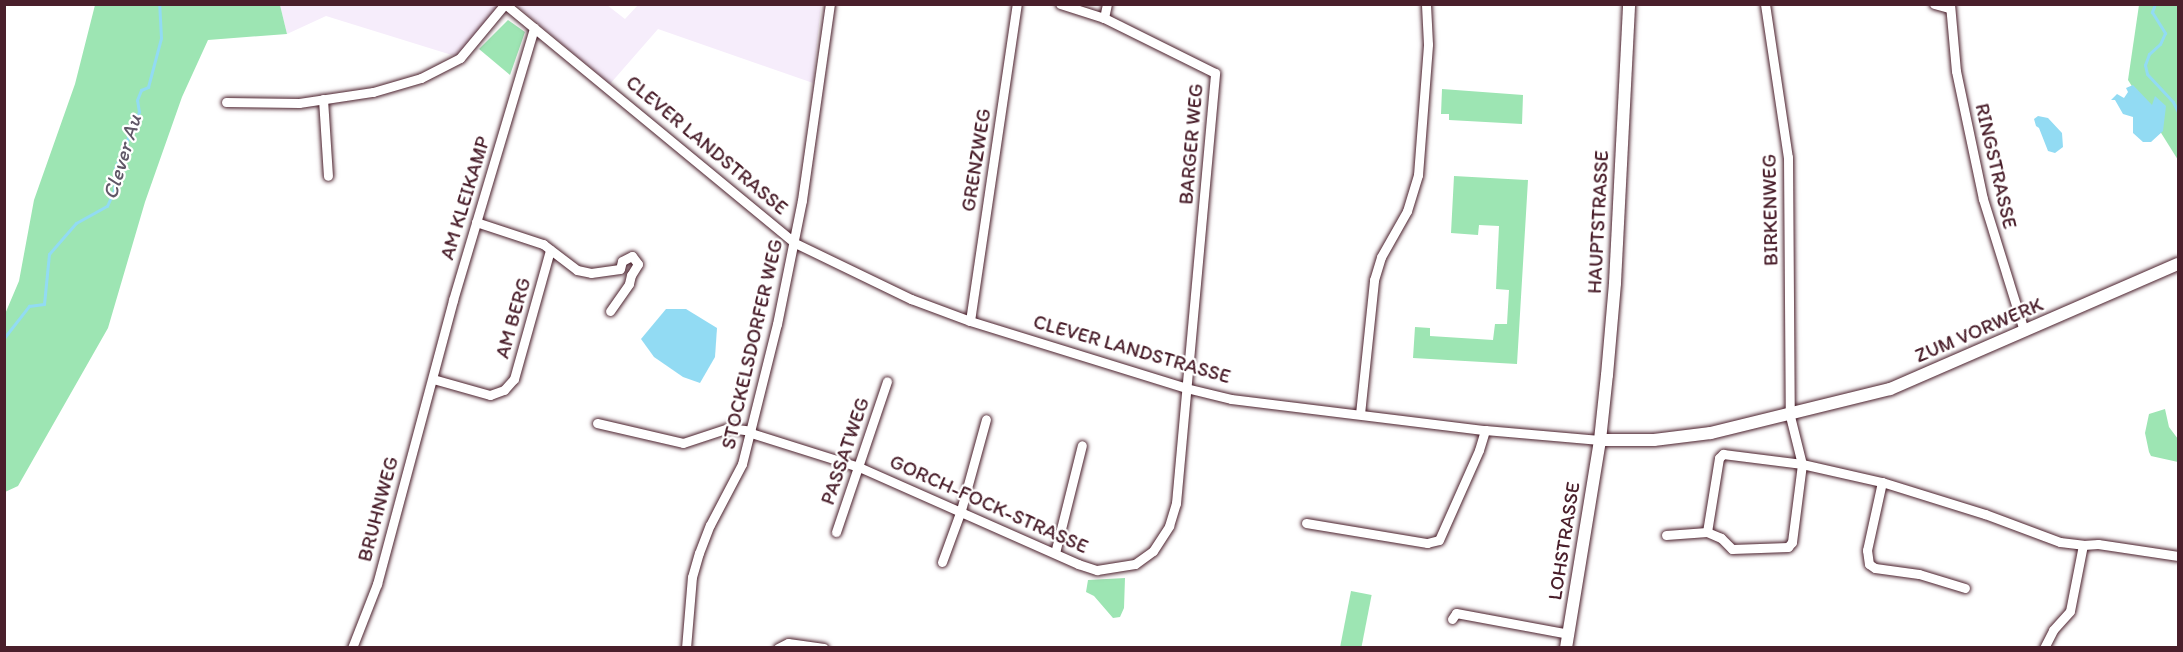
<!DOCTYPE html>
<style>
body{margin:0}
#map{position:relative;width:2183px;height:652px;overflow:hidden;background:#fff;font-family:Itim,sans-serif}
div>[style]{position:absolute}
.built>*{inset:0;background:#f6edfb}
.green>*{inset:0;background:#9de5b3;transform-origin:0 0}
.water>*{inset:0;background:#92dbf3}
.stream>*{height:3px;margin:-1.5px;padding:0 1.5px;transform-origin:1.5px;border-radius:1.5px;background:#92dbf3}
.roads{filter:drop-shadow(0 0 2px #4a1f2b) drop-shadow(0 0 2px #4a1f2b)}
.street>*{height:9px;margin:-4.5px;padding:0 4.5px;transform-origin:4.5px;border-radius:4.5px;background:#fff}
.secondary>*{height:12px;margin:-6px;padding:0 6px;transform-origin:6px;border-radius:6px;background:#fff}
span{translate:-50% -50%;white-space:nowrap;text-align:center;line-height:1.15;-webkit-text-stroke:4.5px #fff;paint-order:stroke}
.street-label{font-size:20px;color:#4a1f2b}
.water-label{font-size:21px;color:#605767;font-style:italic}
.frame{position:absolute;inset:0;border:6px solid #4a1f2b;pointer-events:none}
</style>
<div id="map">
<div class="built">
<div style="clip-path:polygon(280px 5px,508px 5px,455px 56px,326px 16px,287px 34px)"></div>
<div style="clip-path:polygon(516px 5px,607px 5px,625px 19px,638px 5px,821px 5px,813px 83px,658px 29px,610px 84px)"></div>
</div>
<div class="green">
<div style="clip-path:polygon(95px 5px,280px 5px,287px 34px,208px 40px,182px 97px,145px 202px,108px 328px,18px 486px,5px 492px,5px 314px,19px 281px,34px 200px,75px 84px)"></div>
<div style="clip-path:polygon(2139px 5px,2178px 5px,2178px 160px,2128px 80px)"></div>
<div style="clip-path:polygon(508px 20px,525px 32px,510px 75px,479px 49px)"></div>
<div style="clip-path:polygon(1442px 89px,1523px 95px,1522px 124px,1449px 120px,1449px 114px,1441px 114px)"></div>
<div style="clip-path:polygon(1454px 176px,1528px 180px,1517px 364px,1413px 358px,1415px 327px,1430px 328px,1430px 336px,1493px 340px,1495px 324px,1507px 324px,1509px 290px,1496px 289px,1499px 226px,1479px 225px,1478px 235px,1451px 233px)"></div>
<div style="clip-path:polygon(2165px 409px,2169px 427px,2178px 439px,2178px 462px,2151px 456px,2149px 452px,2145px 433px,2149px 414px)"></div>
<div style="clip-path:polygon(1125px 578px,1124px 608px,1120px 617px,1113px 618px,1094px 596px,1086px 592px,1088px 580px)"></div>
<div style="left:1351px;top:591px;width:21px;height:57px;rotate:11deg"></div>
</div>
<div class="water">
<div style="clip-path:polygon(2133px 85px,2152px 105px,2155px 96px,2166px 106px,2163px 131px,2151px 142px,2143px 142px,2133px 133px,2133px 117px,2123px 114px,2115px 100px,2111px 100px,2117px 94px,2124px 98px,2128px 92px,2126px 88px)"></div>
<div style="clip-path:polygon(2038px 116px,2048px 118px,2062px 133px,2063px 147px,2055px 153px,2048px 151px,2039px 128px,2036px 126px,2034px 119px)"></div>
<div style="clip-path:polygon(666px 309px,686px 309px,717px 328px,715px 357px,700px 383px,683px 377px,654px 357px,641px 339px)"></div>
</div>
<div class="stream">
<div style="left:2155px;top:4px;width:9px;rotate:111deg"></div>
<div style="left:2152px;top:12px;width:25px;rotate:58deg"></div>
<div style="left:2165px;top:33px;width:12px;rotate:114deg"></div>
<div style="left:2160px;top:44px;width:15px;rotate:138deg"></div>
<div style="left:2149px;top:54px;width:12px;rotate:110deg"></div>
<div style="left:2145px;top:65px;width:9px;rotate:77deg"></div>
<div style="left:2147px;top:74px;width:38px;rotate:47deg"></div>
<div style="left:2173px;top:102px;width:11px;rotate:63deg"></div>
<div style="left:4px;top:338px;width:41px;rotate:-52deg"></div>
<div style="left:29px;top:306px;width:15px;rotate:-8deg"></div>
<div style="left:44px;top:304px;width:50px;rotate:-84.3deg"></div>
<div style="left:49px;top:254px;width:41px;rotate:-48.9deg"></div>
<div style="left:76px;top:223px;width:35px;rotate:-29deg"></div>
<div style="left:107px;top:206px;width:17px;rotate:-66deg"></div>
<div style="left:114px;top:190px;width:22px;rotate:-87deg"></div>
<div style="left:115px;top:168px;width:61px;rotate:-66.8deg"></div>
<div style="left:139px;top:112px;width:12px;rotate:-99deg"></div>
<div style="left:137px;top:100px;width:11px;rotate:-68deg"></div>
<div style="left:141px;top:90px;width:8px;rotate:-23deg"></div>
<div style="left:148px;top:87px;width:51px;rotate:-75.1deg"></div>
<div style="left:161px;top:38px;width:34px;rotate:-93deg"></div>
</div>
<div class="roads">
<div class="street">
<div style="left:1765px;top:4px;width:155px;rotate:81.5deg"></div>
<div style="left:1788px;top:157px;width:259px;rotate:89.6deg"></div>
<div style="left:1790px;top:416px;width:49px;rotate:76deg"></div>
<div style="left:1802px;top:464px;width:82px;rotate:12.7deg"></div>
<div style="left:1882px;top:482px;width:108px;rotate:17.3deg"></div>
<div style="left:1985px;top:514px;width:80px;rotate:20.5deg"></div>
<div style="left:2060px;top:542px;width:23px;rotate:7deg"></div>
<div style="left:2083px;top:545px;width:15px;rotate:-4deg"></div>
<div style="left:2098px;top:544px;width:81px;rotate:8.5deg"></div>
<div style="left:1934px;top:4px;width:16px;rotate:15deg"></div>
<div style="left:1950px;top:4px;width:67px;rotate:84.9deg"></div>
<div style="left:1956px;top:71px;width:131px;rotate:78.1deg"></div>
<div style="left:1983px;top:199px;width:138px;rotate:72.7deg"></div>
<div style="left:1104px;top:18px;width:14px;rotate:-78deg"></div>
<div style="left:323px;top:99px;width:77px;rotate:86.3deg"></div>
<div style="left:226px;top:102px;width:73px;rotate:0.8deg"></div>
<div style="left:299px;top:103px;width:75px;rotate:-8.5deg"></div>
<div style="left:373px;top:92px;width:50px;rotate:-16.3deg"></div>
<div style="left:421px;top:78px;width:44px;rotate:-27.1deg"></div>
<div style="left:460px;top:58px;width:70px;rotate:-50.2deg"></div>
<div style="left:505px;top:4px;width:376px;rotate:39.5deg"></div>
<div style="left:795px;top:243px;width:129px;rotate:25.8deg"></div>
<div style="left:911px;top:299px;width:63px;rotate:20.4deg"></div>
<div style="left:970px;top:321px;width:226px;rotate:17.2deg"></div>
<div style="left:1186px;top:388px;width:46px;rotate:13.7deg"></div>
<div style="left:1231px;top:399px;width:256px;rotate:7deg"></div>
<div style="left:1485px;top:430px;width:115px;rotate:5deg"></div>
<div style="left:476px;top:222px;width:71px;rotate:18.2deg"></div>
<div style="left:543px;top:244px;width:43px;rotate:37.4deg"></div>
<div style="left:577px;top:270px;width:14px;rotate:12deg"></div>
<div style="left:591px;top:273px;width:29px;rotate:-8deg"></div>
<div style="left:620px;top:269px;width:8px;rotate:-76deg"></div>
<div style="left:622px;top:261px;width:11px;rotate:-27deg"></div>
<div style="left:632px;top:256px;width:10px;rotate:53deg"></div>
<div style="left:638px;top:264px;width:13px;rotate:122deg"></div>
<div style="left:631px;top:275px;width:9px;rotate:103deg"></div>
<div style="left:629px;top:284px;width:33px;rotate:125deg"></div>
<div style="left:970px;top:321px;width:320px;rotate:-81.6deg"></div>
<div style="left:433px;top:379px;width:59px;rotate:15.7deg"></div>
<div style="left:490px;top:395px;width:15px;rotate:-20deg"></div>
<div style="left:504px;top:390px;width:15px;rotate:-48deg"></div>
<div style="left:514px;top:379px;width:134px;rotate:-74.4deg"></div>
<div style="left:1360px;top:414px;width:135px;rotate:-84deg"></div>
<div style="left:1374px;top:280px;width:24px;rotate:-73deg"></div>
<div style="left:1381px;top:257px;width:53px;rotate:-60.5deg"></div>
<div style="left:1407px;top:211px;width:38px;rotate:-73deg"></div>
<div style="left:1418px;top:175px;width:131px;rotate:-85.6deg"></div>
<div style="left:1428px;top:44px;width:40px;rotate:-92.9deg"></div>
<div style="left:597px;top:423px;width:88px;rotate:13.1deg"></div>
<div style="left:683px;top:443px;width:47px;rotate:-18.4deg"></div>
<div style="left:728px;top:428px;width:23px;rotate:7deg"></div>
<div style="left:751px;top:433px;width:113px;rotate:17.5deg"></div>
<div style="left:859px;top:467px;width:240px;rotate:23.9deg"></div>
<div style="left:1078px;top:564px;width:20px;rotate:18deg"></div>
<div style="left:1097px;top:570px;width:38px;rotate:-9deg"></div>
<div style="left:1135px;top:564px;width:22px;rotate:-36deg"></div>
<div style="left:1153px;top:551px;width:30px;rotate:-57deg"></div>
<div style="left:1169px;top:526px;width:24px;rotate:-73deg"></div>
<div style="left:1176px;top:503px;width:432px;rotate:-84.8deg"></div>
<div style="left:1215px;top:73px;width:124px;rotate:-153.6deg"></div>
<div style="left:1104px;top:18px;width:46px;rotate:-162.3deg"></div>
<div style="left:1882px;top:482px;width:70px;rotate:102.4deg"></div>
<div style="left:1867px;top:550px;width:14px;rotate:82deg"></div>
<div style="left:1869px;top:564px;width:7px;rotate:34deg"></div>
<div style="left:1875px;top:568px;width:44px;rotate:7.8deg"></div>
<div style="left:1919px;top:574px;width:48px;rotate:16.9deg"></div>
<div style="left:1306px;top:523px;width:123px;rotate:9.4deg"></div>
<div style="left:1427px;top:543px;width:12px;rotate:-14deg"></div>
<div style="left:1439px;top:540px;width:98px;rotate:-66deg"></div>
<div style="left:1479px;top:450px;width:21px;rotate:-73deg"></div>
<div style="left:836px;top:532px;width:159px;rotate:-71.3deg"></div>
<div style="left:1666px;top:535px;width:41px;rotate:-4.2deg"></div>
<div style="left:1707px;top:532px;width:75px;rotate:-80.8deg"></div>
<div style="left:1719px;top:458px;width:6px;rotate:-45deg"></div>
<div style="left:1723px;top:454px;width:80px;rotate:7.2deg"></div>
<div style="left:1802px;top:464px;width:79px;rotate:97.3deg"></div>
<div style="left:1792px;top:542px;width:6px;rotate:129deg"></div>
<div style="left:1788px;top:547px;width:56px;rotate:178deg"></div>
<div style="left:1732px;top:549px;width:16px;rotate:-135deg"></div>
<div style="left:1721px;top:538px;width:15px;rotate:-157deg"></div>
<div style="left:1055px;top:553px;width:111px;rotate:-76deg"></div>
<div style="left:942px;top:562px;width:55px;rotate:-69.9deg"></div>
<div style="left:961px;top:510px;width:94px;rotate:-74.6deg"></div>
<div style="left:1452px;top:619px;width:7px;rotate:-56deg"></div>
<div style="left:1456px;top:613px;width:115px;rotate:10.5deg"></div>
<div style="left:352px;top:648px;width:69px;rotate:-68.7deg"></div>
<div style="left:377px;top:584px;width:294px;rotate:-75deg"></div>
<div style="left:453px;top:300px;width:284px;rotate:-73.4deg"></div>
<div style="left:686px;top:648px;width:71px;rotate:-85.2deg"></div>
<div style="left:692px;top:577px;width:25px;rotate:-74deg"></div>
<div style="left:699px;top:553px;width:30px;rotate:-69deg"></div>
<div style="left:710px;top:525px;width:69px;rotate:-62.3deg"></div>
<div style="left:742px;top:464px;width:144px;rotate:-76deg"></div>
<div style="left:777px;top:324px;width:126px;rotate:-78.6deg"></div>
<div style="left:802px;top:200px;width:198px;rotate:-81.9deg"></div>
<div style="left:778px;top:648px;width:11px;rotate:-27deg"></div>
<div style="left:788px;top:643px;width:36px;rotate:8deg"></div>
<div style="left:2044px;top:648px;width:20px;rotate:-63deg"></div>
<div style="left:2053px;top:630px;width:25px;rotate:-48deg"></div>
<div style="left:2070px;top:611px;width:67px;rotate:-78.9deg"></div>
</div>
<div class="secondary">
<div style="left:1600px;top:440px;width:54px"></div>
<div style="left:1654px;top:440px;width:57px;rotate:-7deg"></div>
<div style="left:1711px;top:433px;width:184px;rotate:-13.8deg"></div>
<div style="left:1890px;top:389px;width:314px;rotate:-23.5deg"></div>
<div style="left:1566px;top:648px;width:211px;rotate:-80.7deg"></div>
<div style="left:1600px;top:440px;width:65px;rotate:-83.9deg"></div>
<div style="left:1607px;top:375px;width:92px;rotate:-85deg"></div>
<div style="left:1615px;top:283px;width:279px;rotate:-87.1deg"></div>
</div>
</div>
<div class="street-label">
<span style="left:1191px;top:144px;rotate:-85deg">BARGER WEG</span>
<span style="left:707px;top:145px;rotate:40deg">CLEVER LANDSTRASSE</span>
<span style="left:976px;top:160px;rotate:-81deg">GRENZWEG</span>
<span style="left:1996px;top:166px;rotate:77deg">RINGSTRASSE</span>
<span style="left:465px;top:198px;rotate:-73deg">AM KLEIKAMP</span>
<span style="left:1770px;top:210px;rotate:-91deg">BIRKENWEG</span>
<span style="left:1598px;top:222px;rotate:-87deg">HAUPTSTRASSE</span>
<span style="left:513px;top:318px;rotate:-74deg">AM BERG</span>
<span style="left:1979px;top:330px;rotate:-23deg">ZUM VORWERK</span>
<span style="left:752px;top:344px;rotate:-77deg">STOCKELSDORFER WEG</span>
<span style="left:1132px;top:349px;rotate:16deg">CLEVER LANDSTRASSE</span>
<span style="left:845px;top:451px;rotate:-71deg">PASSATWEG</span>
<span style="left:989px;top:504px;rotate:24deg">GORCH-FOCK-STRASSE</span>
<span style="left:378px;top:509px;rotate:-75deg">BRUHNWEG</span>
<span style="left:1564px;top:541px;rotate:-81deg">LOHSTRASSE</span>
</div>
<div class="water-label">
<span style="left:122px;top:157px;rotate:-73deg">Clever Au</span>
</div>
<div class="frame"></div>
</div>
